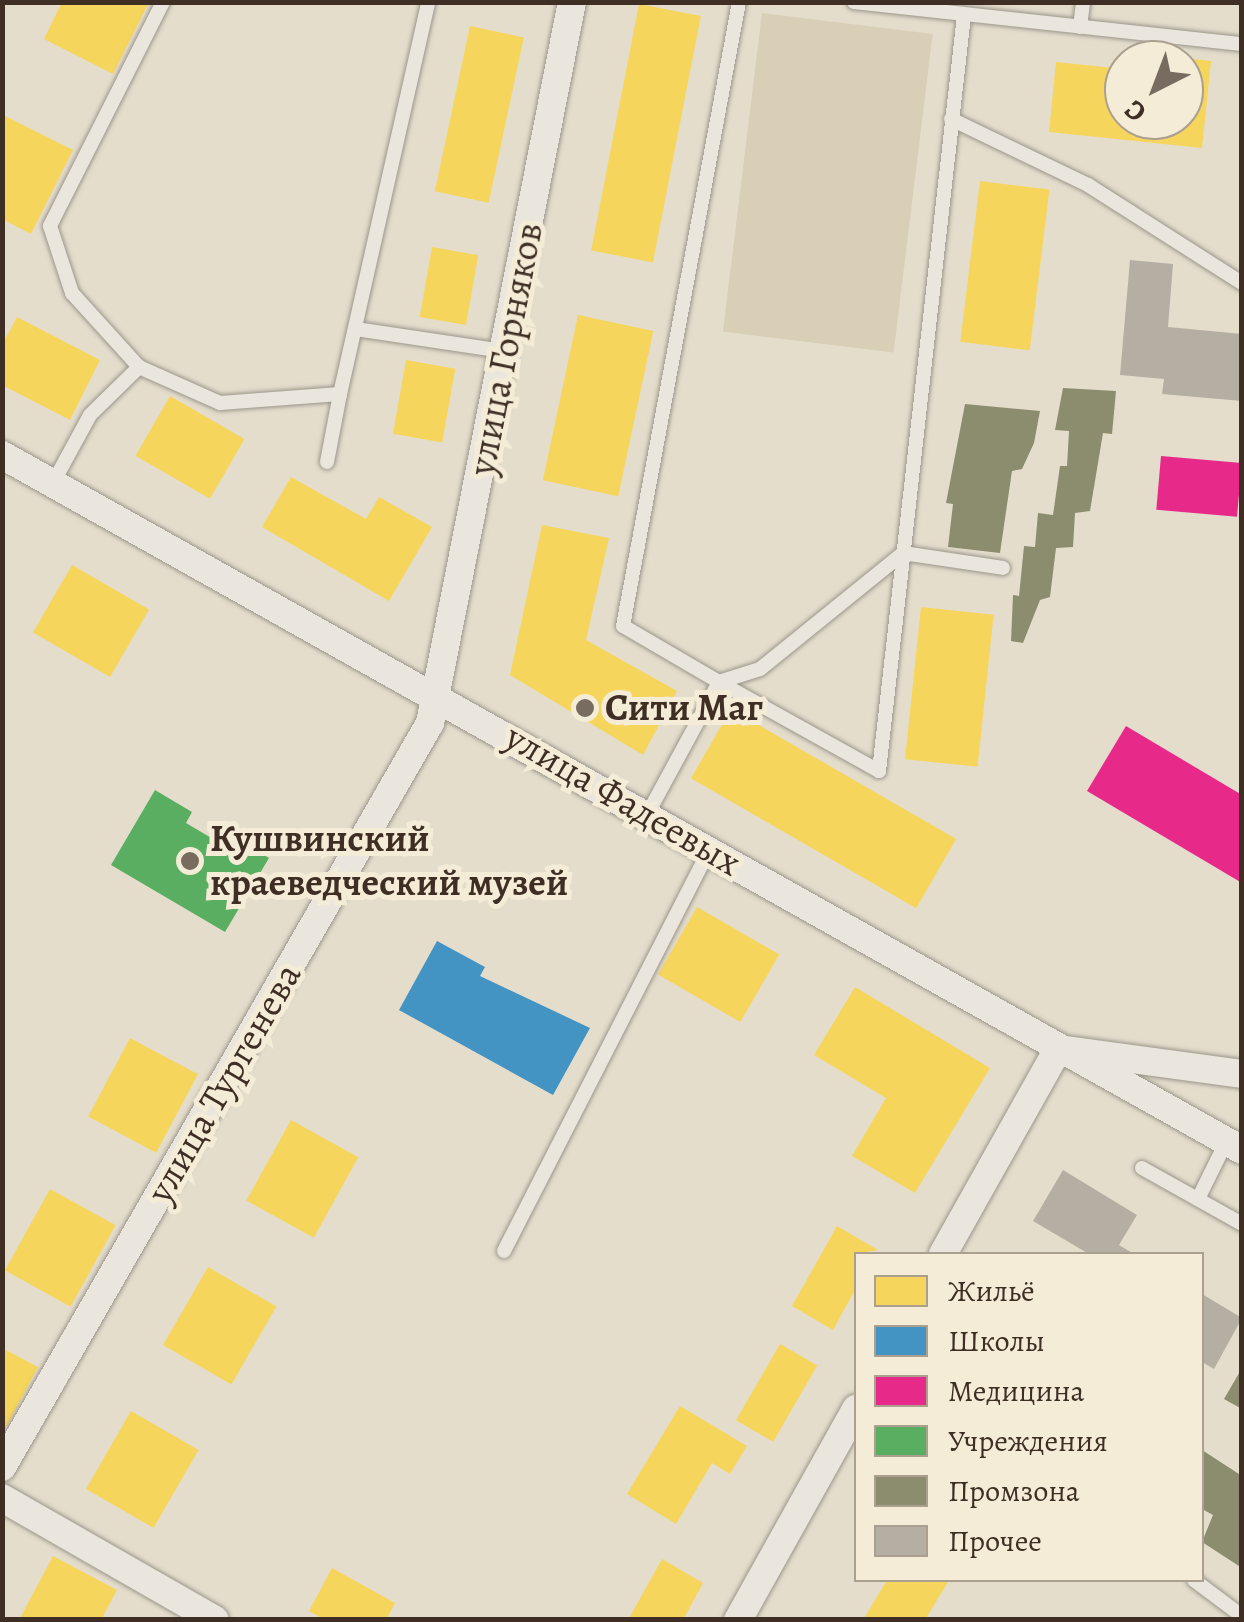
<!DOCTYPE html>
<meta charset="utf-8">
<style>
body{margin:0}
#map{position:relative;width:1244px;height:1622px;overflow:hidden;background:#e4ddcc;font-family:Alegreya,serif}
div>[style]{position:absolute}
.green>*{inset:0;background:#d9cfb7;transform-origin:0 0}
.homes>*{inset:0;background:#f6d55c;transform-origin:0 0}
.schools>*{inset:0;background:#4393c3}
.health>*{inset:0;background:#e7298a;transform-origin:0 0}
.public>*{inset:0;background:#5aae61}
.industry>*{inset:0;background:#8c8c6e}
.building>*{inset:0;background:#b5afa3}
.roads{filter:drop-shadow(0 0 2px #9b968b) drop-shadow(0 0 2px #9b968b)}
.service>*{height:14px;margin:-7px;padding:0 7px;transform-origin:7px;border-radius:7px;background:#eae6dd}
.minor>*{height:28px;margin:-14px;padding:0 14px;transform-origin:14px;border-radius:14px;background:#eae6dd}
.dots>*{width:28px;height:28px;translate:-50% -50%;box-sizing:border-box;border:5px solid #f4ecd7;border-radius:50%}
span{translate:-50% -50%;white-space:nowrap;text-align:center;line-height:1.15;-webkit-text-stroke:10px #f4ecd7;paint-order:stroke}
.street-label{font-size:38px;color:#3e2e24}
.poi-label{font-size:38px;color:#3e2e24;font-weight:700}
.left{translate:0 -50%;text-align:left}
.frame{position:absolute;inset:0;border:5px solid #3e2e24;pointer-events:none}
.legend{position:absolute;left:854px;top:1252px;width:350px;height:330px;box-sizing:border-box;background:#f4ecd7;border:2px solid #aba08f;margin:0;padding:12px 18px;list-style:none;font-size:30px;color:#3e2e24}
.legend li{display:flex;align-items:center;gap:20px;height:50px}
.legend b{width:50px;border:2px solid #aba08f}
.north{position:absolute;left:1104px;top:40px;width:100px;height:100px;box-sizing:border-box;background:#f4ecd7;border:2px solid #aba08f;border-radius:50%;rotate:222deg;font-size:28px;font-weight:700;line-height:40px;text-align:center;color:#3e2e24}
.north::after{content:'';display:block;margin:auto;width:35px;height:45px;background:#786b5f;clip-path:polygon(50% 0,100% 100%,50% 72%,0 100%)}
</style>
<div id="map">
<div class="green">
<div style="left:762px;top:13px;width:172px;height:321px;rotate:7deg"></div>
</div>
<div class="homes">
<div style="clip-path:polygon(62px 2px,149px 2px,113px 74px,44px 39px)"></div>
<div style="left:639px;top:4px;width:63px;height:251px;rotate:11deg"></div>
<div style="left:470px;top:26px;width:55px;height:169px;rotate:12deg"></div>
<div style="clip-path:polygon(1184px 58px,1211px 61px,1202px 148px,1049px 132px,1056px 62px,1124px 69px,1124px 120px,1184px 120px)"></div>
<div style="clip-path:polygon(5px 116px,73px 150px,31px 234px,2px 219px)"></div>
<div style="left:980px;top:181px;width:70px;height:162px;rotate:7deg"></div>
<div style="left:432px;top:247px;width:47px;height:71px;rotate:10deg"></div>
<div style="left:578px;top:315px;width:77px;height:169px;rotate:12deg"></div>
<div style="clip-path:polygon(17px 317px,100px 360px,70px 420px,2px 385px,2px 345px)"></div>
<div style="left:406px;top:360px;width:50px;height:75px;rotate:10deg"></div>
<div style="left:170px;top:396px;width:86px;height:69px;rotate:30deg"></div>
<div style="clip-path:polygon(291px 477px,366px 519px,379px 497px,432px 527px,389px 601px,262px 527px)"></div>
<div style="clip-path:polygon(542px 525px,609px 538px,586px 640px,677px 691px,643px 755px,510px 675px)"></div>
<div style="left:72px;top:565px;width:89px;height:78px;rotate:30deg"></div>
<div style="left:921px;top:607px;width:73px;height:153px;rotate:6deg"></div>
<div style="left:731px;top:709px;width:260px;height:80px;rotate:30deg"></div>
<div style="left:697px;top:907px;width:95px;height:78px;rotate:30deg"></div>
<div style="clip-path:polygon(855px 987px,990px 1068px,915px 1193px,852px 1156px,886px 1098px,814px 1055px)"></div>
<div style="left:130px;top:1038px;width:77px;height:89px;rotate:28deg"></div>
<div style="left:291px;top:1120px;width:77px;height:92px;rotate:29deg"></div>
<div style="left:50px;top:1189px;width:75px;height:93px;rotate:29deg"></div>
<div style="clip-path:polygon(837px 1226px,878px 1250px,856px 1254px,856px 1288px,833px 1330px,792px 1306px)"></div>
<div style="left:208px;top:1267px;width:79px;height:90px;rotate:30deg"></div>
<div style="left:780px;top:1344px;width:43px;height:88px;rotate:30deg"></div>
<div style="clip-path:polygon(2px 1348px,38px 1367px,2px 1435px)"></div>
<div style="clip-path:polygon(680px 1406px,747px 1446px,730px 1474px,712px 1463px,676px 1524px,627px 1494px)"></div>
<div style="left:131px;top:1411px;width:78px;height:90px;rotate:30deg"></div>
<div style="clip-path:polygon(53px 1556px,117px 1590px,101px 1620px,19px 1620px)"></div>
<div style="clip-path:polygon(662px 1559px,703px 1583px,683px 1620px,628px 1620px)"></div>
<div style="clip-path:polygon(332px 1568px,395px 1603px,386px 1620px,325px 1620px,309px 1611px)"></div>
<div style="clip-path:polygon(887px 1580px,945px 1580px,948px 1582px,925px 1620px,863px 1620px)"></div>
</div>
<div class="schools">
<div style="clip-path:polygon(437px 941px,485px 967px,480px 976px,590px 1028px,553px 1095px,399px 1010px)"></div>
</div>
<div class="health">
<div style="left:1161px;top:456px;width:81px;height:54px;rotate:5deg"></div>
<div style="clip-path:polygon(1126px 726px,1242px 795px,1242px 883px,1087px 791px)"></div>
</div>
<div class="public">
<div style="clip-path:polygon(155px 790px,192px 812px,186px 823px,225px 846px,232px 836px,269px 858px,225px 932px,111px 865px)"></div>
</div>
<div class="industry">
<div style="clip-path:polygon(1063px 388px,1116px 391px,1112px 434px,1103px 433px,1090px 511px,1075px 513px,1073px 547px,1056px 548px,1050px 597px,1040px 600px,1023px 643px,1011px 641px,1013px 595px,1019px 596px,1024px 546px,1035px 547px,1038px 513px,1053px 515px,1060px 466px,1067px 466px,1069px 431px,1055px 430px)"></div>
<div style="clip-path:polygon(965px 404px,1040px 411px,1034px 443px,1022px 469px,1012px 471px,1000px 553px,948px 547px,953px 504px,946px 503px)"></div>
<div style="clip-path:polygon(1242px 1368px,1242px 1409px,1224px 1399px)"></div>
<div style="clip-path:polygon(1202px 1450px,1242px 1476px,1242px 1568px,1202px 1542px,1213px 1515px,1202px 1509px)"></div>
</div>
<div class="building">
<div style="clip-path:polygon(1130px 260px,1173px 264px,1168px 327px,1242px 334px,1242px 401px,1162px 394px,1164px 379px,1120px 375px)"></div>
<div style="clip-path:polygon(1063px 1170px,1137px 1215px,1119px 1245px,1134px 1254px,1089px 1254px,1033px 1221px)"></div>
<div style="clip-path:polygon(1202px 1294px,1242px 1318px,1214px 1369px,1202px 1362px)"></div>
</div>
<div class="roads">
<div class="service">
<div style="left:163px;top:2px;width:251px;rotate:116.8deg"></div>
<div style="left:50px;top:226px;width:71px;rotate:71.8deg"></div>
<div style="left:72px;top:293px;width:100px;rotate:47.8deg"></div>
<div style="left:139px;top:367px;width:89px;rotate:24deg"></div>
<div style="left:220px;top:403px;width:120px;rotate:-4.3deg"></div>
<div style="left:340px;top:394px;width:402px;rotate:-77.3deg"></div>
<div style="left:854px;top:2px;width:390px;rotate:6.2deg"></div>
<div style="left:1080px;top:27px;width:25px;rotate:-83deg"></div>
<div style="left:951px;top:119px;width:152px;rotate:25.7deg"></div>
<div style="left:1088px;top:185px;width:183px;rotate:32.5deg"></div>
<div style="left:356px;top:329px;width:150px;rotate:8.5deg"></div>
<div style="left:327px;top:462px;width:69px;rotate:-79.2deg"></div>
<div style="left:53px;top:483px;width:77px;rotate:-61.4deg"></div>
<div style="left:90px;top:415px;width:69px;rotate:-44.4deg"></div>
<div style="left:719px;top:682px;width:183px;rotate:29.1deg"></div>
<div style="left:879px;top:771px;width:761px;rotate:-83.58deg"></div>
<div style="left:719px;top:682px;width:43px;rotate:-17.6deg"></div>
<div style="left:760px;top:669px;width:184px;rotate:-39deg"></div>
<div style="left:903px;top:553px;width:101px;rotate:8.5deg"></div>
<div style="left:648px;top:813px;width:149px;rotate:-61.5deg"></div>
<div style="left:719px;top:682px;width:111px;rotate:-149.7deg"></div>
<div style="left:623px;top:626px;width:635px;rotate:-79.47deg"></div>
<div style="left:1142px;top:1168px;width:115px;rotate:29.2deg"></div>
<div style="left:1198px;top:1199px;width:64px;rotate:-63.8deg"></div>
<div style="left:504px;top:1251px;width:452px;rotate:-62.9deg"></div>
<div style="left:1194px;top:1580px;width:60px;rotate:36.9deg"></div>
</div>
<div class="minor">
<div style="left:2px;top:455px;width:1421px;rotate:29.27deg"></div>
<div style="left:943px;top:1254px;width:235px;rotate:-60.7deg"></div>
<div style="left:1058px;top:1049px;width:186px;rotate:7.7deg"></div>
<div style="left:2px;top:1467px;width:858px;rotate:-60.09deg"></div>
<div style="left:430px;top:723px;width:735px;rotate:-78.86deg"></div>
<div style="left:2px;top:1498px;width:245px;rotate:29.8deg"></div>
<div style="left:738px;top:1620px;width:242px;rotate:-60.8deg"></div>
</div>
</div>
<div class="dots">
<div style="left:585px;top:708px;background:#786b5f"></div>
<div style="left:190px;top:861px;background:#786b5f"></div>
</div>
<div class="street-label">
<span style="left:506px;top:349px;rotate:-79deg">улица Горняков</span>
<span style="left:623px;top:800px;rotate:30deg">улица Фадеевых</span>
<span style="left:224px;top:1083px;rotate:-60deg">улица Тургенева</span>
</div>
<div class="poi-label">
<span class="left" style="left:605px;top:708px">Сити Маг</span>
<span class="left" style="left:210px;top:861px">Кушвинский<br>краеведческий музей</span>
</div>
<div class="frame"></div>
<ul class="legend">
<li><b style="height:28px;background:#f6d55c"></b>Жильё</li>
<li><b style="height:28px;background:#4393c3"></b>Школы</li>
<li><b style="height:28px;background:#e7298a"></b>Медицина</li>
<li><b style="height:28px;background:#5aae61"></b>Учреждения</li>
<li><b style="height:28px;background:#8c8c6e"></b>Промзона</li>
<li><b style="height:28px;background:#b5afa3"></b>Прочее</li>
</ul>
<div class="north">С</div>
</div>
